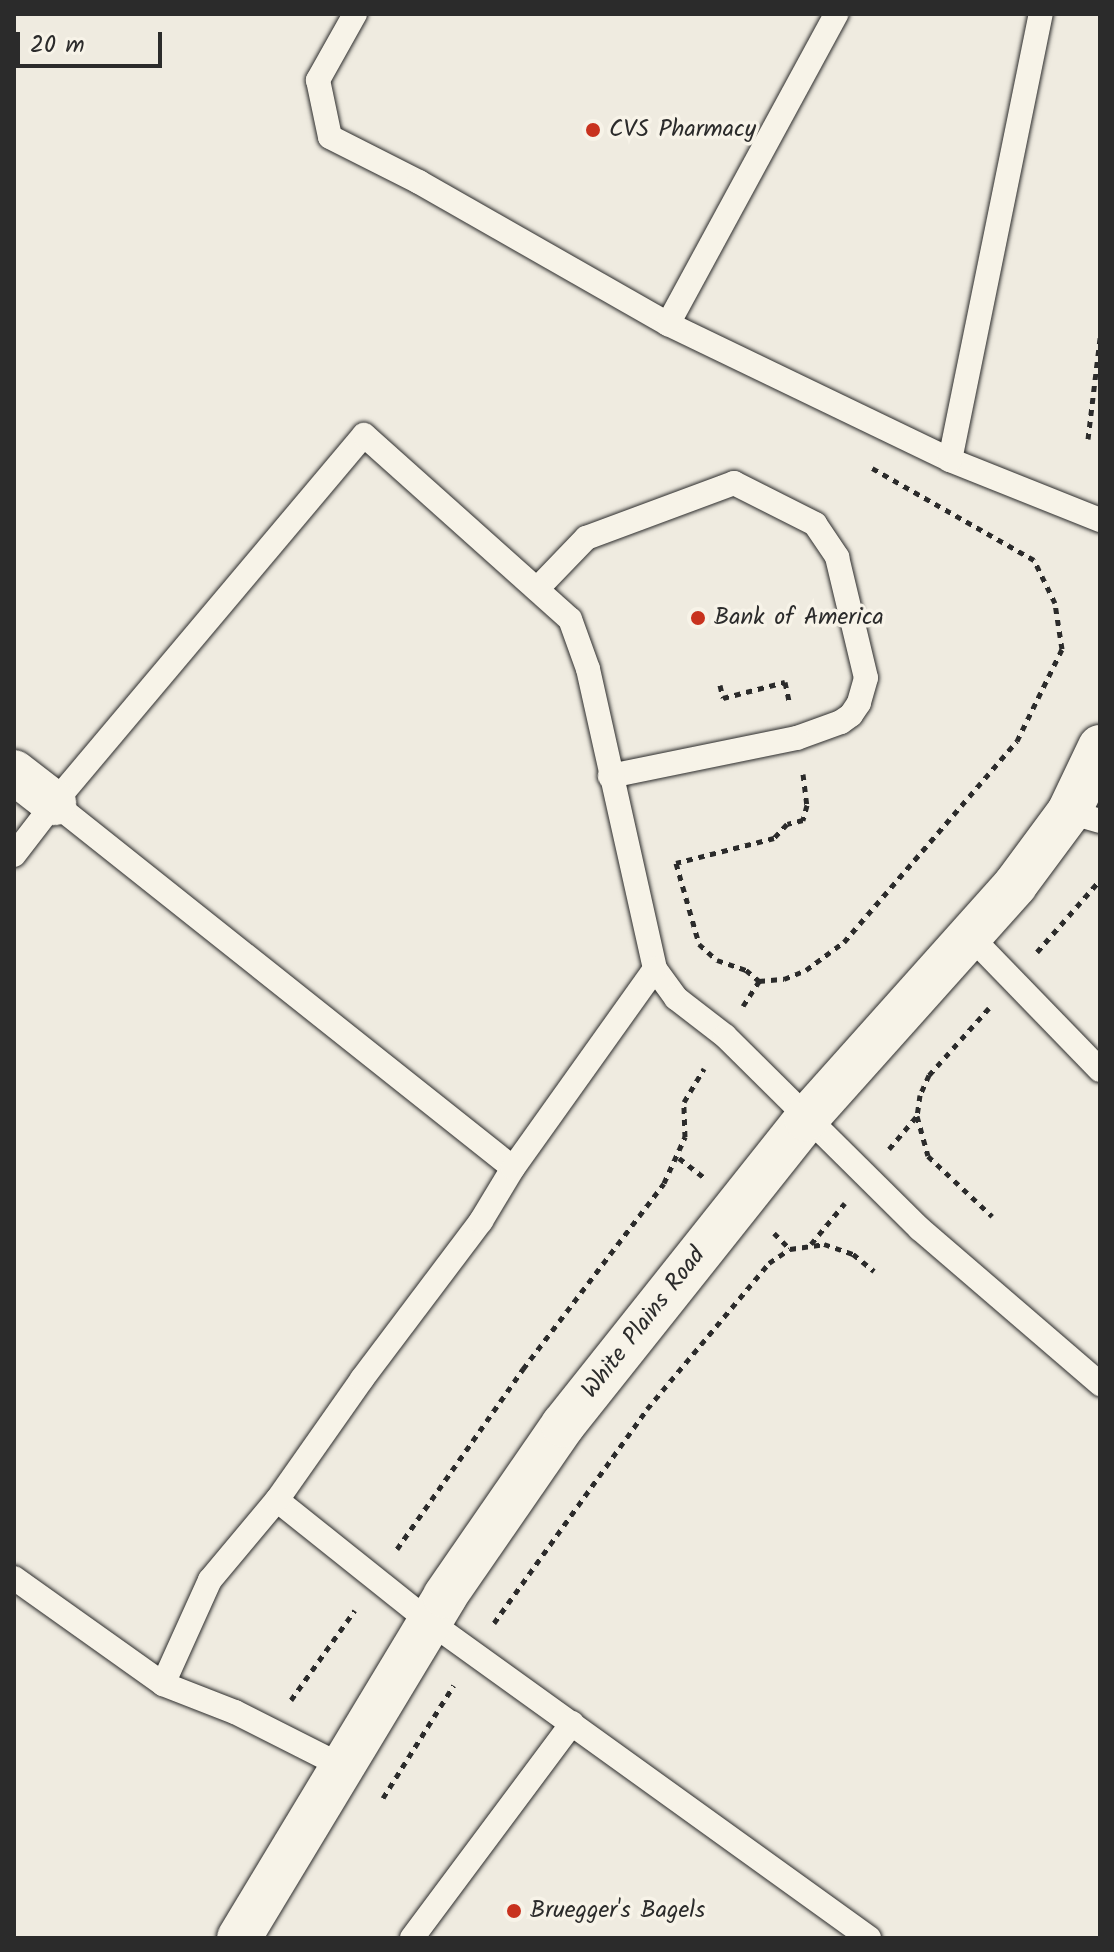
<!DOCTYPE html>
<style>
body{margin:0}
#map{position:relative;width:1114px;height:1952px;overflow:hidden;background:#efebe0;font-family:Kalam,sans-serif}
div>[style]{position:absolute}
.path>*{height:5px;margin-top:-2.5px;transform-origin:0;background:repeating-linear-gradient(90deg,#2b2b2b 0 6px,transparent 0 12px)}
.roads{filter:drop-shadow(0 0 2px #2b2b2b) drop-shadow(0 0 2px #2b2b2b)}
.service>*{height:24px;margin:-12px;padding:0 12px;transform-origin:12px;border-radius:12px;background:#f7f3e8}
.minor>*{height:44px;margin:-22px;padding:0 22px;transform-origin:22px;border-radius:22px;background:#f7f3e8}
.secondary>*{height:44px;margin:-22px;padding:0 22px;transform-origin:22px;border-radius:22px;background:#f7f3e8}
.dots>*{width:22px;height:22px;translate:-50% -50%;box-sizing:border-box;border:4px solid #f7f3e8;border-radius:50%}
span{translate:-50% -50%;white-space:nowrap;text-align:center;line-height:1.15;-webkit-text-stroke:7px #f7f3e8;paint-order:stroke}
.poi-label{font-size:24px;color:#2b2b2b}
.left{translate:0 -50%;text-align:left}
.street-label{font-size:24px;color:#2b2b2b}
.frame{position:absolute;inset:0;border:16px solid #2b2b2b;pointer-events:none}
.scale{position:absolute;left:16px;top:32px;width:146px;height:36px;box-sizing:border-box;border:4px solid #2b2b2b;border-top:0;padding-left:10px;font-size:24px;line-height:28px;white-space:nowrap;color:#2b2b2b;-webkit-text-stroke:6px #f7f3e8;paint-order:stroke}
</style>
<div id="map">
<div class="path">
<div style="left:1088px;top:439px;width:102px;rotate:-83.2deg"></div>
<div style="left:720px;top:685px;width:13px;rotate:77deg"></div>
<div style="left:723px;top:698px;width:64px;rotate:-14.5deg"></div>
<div style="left:785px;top:682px;width:19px;rotate:78deg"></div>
<div style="left:803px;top:774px;width:31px;rotate:83deg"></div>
<div style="left:807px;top:805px;width:16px;rotate:105deg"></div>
<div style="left:803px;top:820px;width:16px;rotate:166deg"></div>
<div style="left:787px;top:824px;width:19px;rotate:133deg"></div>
<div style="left:774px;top:838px;width:101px;rotate:165.7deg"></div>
<div style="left:676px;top:863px;width:84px;rotate:74.1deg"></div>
<div style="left:699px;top:944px;width:24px;rotate:42deg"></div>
<div style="left:717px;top:960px;width:31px;rotate:19deg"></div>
<div style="left:746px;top:970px;width:17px;rotate:40deg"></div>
<div style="left:759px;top:981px;width:25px;rotate:-5deg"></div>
<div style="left:784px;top:979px;width:24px;rotate:-22deg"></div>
<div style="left:806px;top:970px;width:47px;rotate:-36.4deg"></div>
<div style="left:844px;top:942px;width:265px;rotate:-49.3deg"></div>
<div style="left:1017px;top:741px;width:102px;rotate:-63.9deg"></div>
<div style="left:1062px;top:649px;width:47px;rotate:-98.7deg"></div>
<div style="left:1055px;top:603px;width:48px;rotate:-116deg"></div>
<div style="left:1034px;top:560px;width:186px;rotate:-150.4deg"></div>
<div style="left:1037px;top:952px;width:96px;rotate:-48.8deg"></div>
<div style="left:743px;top:1006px;width:30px;rotate:-57deg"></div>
<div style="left:989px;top:1008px;width:90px;rotate:131.8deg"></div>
<div style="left:929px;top:1075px;width:22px;rotate:114deg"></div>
<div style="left:920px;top:1095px;width:21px;rotate:98deg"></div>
<div style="left:917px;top:1116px;width:41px;rotate:74.6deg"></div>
<div style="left:928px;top:1156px;width:88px;rotate:43.2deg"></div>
<div style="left:889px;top:1149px;width:42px;rotate:-49.8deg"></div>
<div style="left:679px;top:1158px;width:31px;rotate:38deg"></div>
<div style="left:774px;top:1233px;width:23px;rotate:45deg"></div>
<div style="left:811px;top:1244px;width:53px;rotate:-50.3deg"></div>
<div style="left:397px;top:1549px;width:220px;rotate:-55deg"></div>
<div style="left:523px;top:1369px;width:233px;rotate:-52.8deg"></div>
<div style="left:664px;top:1183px;width:51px;rotate:-65.5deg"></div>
<div style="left:685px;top:1137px;width:35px;rotate:-92deg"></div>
<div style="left:684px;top:1102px;width:39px;rotate:-59deg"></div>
<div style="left:494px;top:1623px;width:263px;rotate:-54.4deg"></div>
<div style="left:647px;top:1409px;width:190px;rotate:-50.1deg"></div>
<div style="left:769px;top:1263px;width:25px;rotate:-34deg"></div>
<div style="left:790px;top:1249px;width:34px;rotate:-8deg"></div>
<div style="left:824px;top:1244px;width:31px;rotate:19deg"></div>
<div style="left:853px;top:1254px;width:27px;rotate:39deg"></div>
<div style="left:291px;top:1700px;width:110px;rotate:-54.6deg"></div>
<div style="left:383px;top:1798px;width:133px;rotate:-57.9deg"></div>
</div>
<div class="roads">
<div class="service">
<div style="left:355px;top:14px;width:76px;rotate:119.3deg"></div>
<div style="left:318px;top:80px;width:58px;rotate:78.1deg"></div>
<div style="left:330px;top:137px;width:100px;rotate:26.8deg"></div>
<div style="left:419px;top:182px;width:287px;rotate:29.7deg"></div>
<div style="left:668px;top:324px;width:313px;rotate:25.7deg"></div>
<div style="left:950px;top:460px;width:162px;rotate:21.8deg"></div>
<div style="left:668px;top:324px;width:353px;rotate:-61.5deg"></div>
<div style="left:950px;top:460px;width:455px;rotate:-78.5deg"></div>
<div style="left:537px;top:589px;width:71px;rotate:-46.1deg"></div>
<div style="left:586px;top:538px;width:158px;rotate:-20.4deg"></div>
<div style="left:734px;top:483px;width:91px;rotate:26.8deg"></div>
<div style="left:815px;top:524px;width:40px;rotate:56deg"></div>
<div style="left:837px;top:557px;width:124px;rotate:76.5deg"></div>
<div style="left:866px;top:678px;width:26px;rotate:106deg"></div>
<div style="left:859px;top:703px;width:14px;rotate:124deg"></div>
<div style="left:851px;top:715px;width:12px;rotate:145deg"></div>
<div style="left:841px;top:722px;width:47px;rotate:160deg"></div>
<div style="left:797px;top:738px;width:191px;rotate:168.5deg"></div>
<div style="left:54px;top:803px;width:586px;rotate:38.49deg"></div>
<div style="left:1069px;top:812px;width:32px;rotate:16deg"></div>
<div style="left:14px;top:855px;width:66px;rotate:-52.4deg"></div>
<div style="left:54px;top:803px;width:481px;rotate:-49.9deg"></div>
<div style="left:364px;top:435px;width:276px;rotate:41.8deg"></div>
<div style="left:570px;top:619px;width:53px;rotate:70.2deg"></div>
<div style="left:588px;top:669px;width:307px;rotate:77.4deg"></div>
<div style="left:655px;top:969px;width:36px;rotate:54deg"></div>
<div style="left:676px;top:998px;width:62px;rotate:37.8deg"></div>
<div style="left:725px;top:1036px;width:274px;rotate:44.7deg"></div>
<div style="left:920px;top:1229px;width:238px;rotate:40.7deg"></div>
<div style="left:971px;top:937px;width:185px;rotate:45.9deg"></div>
<div style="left:277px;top:1500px;width:196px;rotate:38.6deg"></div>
<div style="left:430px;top:1622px;width:541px;rotate:35.75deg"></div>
<div style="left:14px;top:1578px;width:183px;rotate:35.4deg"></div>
<div style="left:163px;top:1684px;width:77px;rotate:21.3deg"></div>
<div style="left:235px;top:1712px;width:118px;rotate:26.8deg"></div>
<div style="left:163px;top:1684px;width:114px;rotate:-65.7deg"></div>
<div style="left:210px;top:1580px;width:104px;rotate:-50.1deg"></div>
<div style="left:277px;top:1500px;width:148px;rotate:-54.9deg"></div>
<div style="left:362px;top:1379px;width:198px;rotate:-53deg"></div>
<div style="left:481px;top:1221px;width:62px;rotate:-58.9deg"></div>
<div style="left:513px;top:1168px;width:244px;rotate:-54.5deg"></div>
<div style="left:412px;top:1938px;width:268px;rotate:-53.3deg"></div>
</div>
<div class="minor">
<div style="left:14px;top:772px;width:51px;rotate:37.8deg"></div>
</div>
<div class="secondary">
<div style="left:239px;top:1938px;width:399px;rotate:-58.9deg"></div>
<div style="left:445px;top:1596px;width:208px;rotate:-55.4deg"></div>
<div style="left:563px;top:1425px;width:391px;rotate:-51.5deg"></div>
<div style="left:806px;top:1119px;width:314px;rotate:-48.2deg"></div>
<div style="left:1015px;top:885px;width:91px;rotate:-53.5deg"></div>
<div style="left:1069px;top:812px;width:72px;rotate:-64.5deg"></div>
</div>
</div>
<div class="dots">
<div style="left:593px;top:130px;background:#c8321e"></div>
<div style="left:698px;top:618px;background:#c8321e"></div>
<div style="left:514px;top:1911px;background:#c8321e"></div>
</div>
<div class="poi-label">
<span class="left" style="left:609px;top:130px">CVS Pharmacy</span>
<span class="left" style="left:714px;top:618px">Bank of America</span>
<span class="left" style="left:530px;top:1911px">Bruegger's Bagels</span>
</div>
<div class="street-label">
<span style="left:644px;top:1323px;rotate:-52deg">White Plains Road</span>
</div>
<div class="frame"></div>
<div class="scale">20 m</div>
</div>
